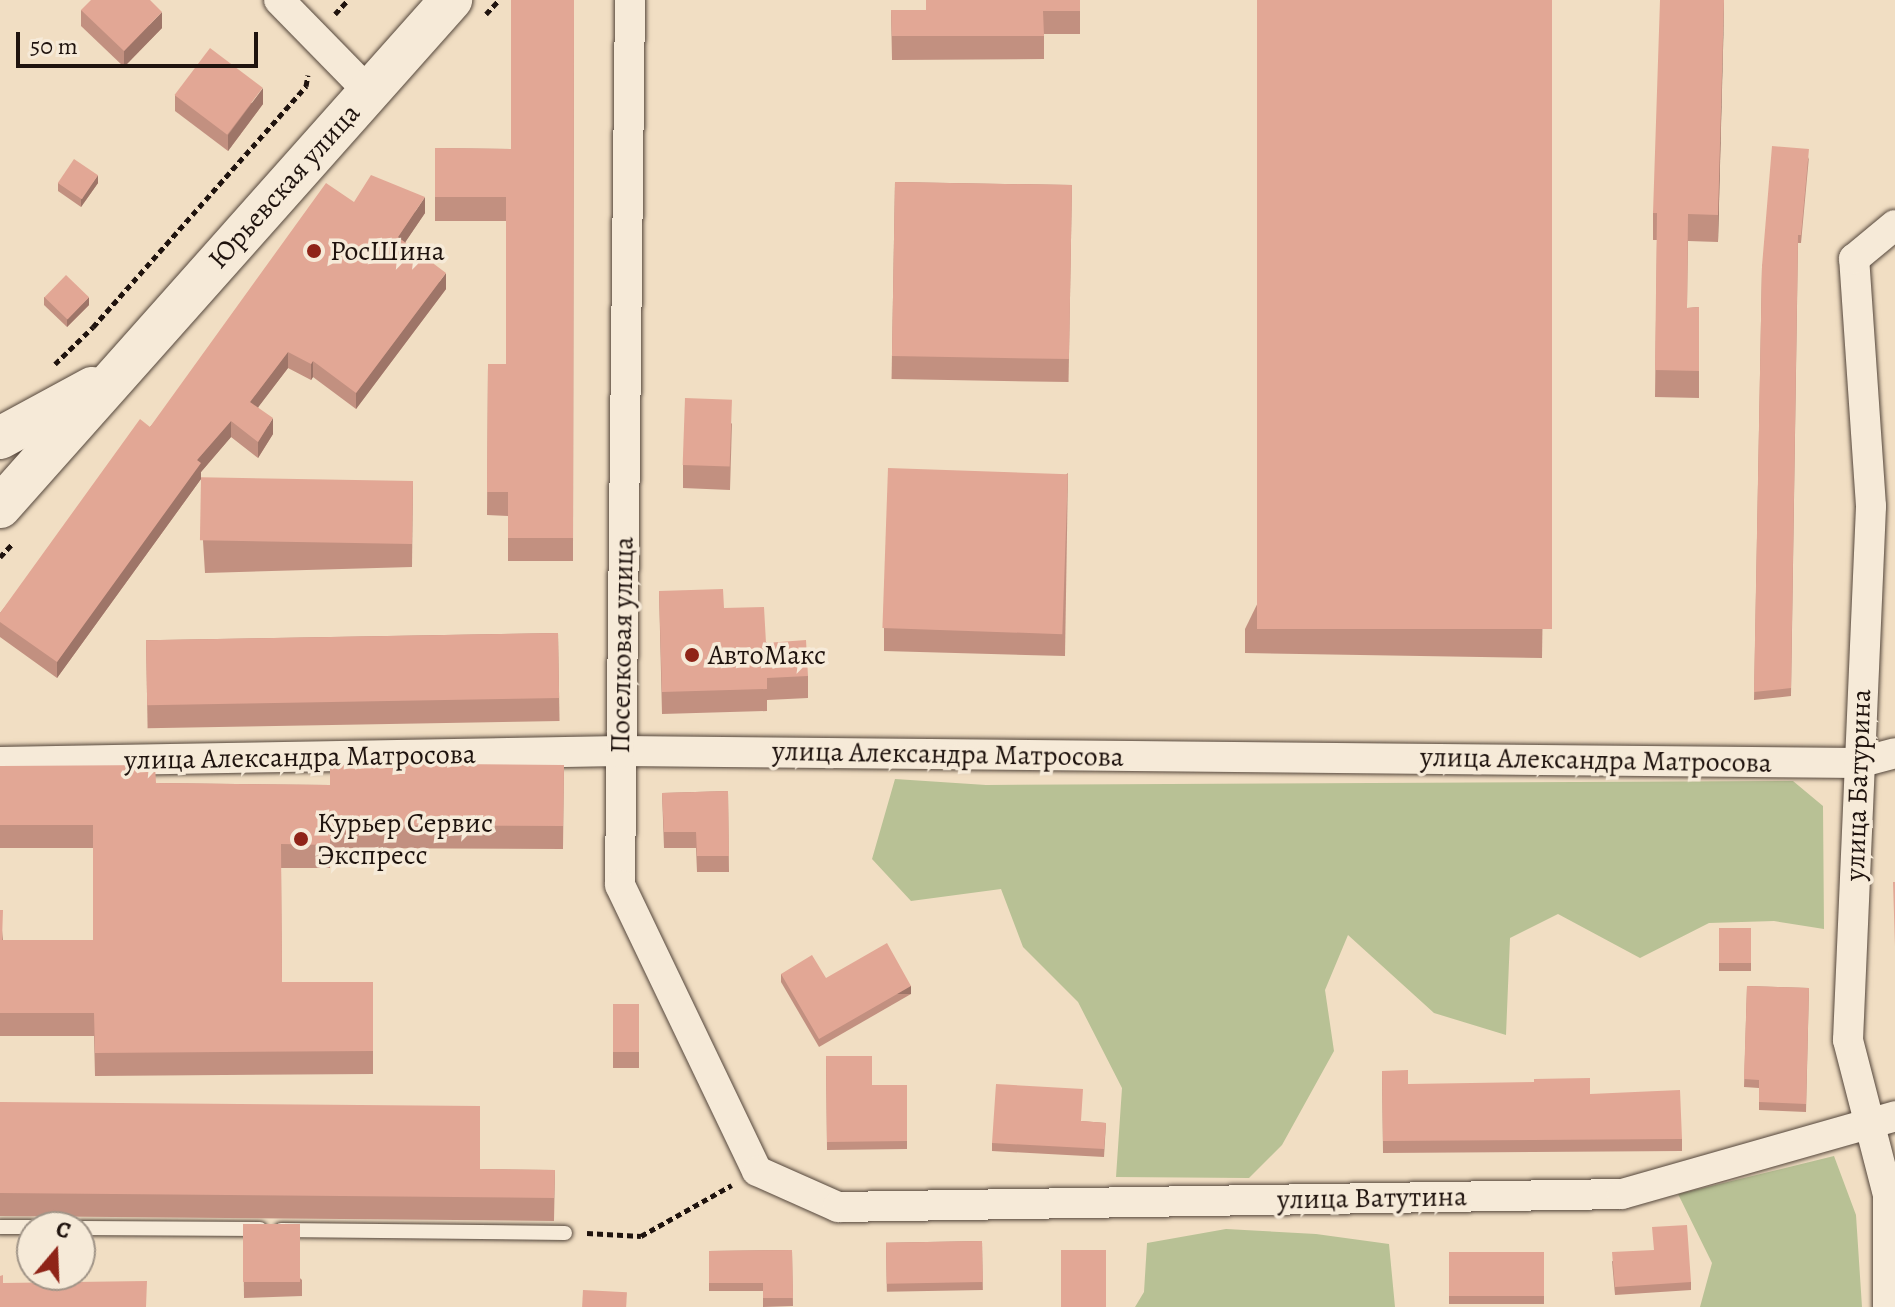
<!DOCTYPE html>
<meta charset="utf-8">
<style>
body{margin:0}
#map{position:relative;width:1895px;height:1307px;overflow:hidden;background:#f1dec3;font-family:Alegreya,serif}
div>[style]{position:absolute}
.green>*{inset:0;background:#b8c195}
.path>*{height:5px;margin-top:-2.5px;transform-origin:0;background:repeating-linear-gradient(90deg,#1f130e 0 6px,transparent 0 10px)}
.roads{filter:drop-shadow(0 0 2px #54463b) drop-shadow(0 0 2px #54463b)}
.lane>*{height:14px;margin:-7px;padding:0 7px;transform-origin:7px;border-radius:7px;background:#f6ead8}
.street>*{height:30px;margin:-15px;padding:0 15px;transform-origin:15px;border-radius:15px;background:#f6ead8}
.secondary>*{height:42px;margin:-21px;padding:0 21px;transform-origin:21px;border-radius:21px;background:#f6ead8}
.wall>*{inset:0;background:#c29080;transform-origin:0 0}
.shaded-wall>*{inset:0;background:#9e7568;transform-origin:0 0}
.building>*{inset:0;background:#e2a795;transform-origin:0 0}
.dots>*{width:22px;height:22px;translate:-50% -50%;box-sizing:border-box;border:4px solid #f6ead8;border-radius:50%}
span{translate:-50% -50%;white-space:nowrap;text-align:center;line-height:1.15;-webkit-text-stroke:7px #f6ead8;paint-order:stroke}
.street-label{font-size:28px;color:#1f130e}
.poi-label{font-size:28px;color:#1f130e}
.left{translate:0 -50%;text-align:left}
.north{position:absolute;left:16px;top:1211px;width:80px;height:80px;box-sizing:border-box;background:#f6ead8;border:2px solid #a09487;border-radius:50%;rotate:19deg;font-size:22px;font-weight:700;line-height:32px;text-align:center;color:#1f130e}
.north::after{content:'';display:block;margin:auto;width:28px;height:36px;background:#8f2418;clip-path:polygon(50% 0,100% 100%,50% 72%,0 100%)}
.scale{position:absolute;left:16px;top:32px;width:242px;height:36px;box-sizing:border-box;border:4px solid #1f130e;border-top:0;padding-left:10px;font-size:24px;line-height:28px;white-space:nowrap;color:#1f130e;-webkit-text-stroke:6px #f6ead8;paint-order:stroke}
</style>
<div id="map">
<div class="green">
<div style="clip-path:polygon(895px 779px,986px 785px,1793px 781px,1823px 806px,1824px 929px,1774px 921px,1709px 923px,1640px 958px,1558px 914px,1510px 938px,1506px 1035px,1434px 1013px,1348px 935px,1325px 990px,1334px 1051px,1282px 1145px,1249px 1178px,1116px 1177px,1122px 1088px,1078px 1002px,1023px 947px,1001px 889px,911px 901px,872px 859px)"></div>
<div style="clip-path:polygon(1834px 1156px,1856px 1215px,1862px 1307px,1700px 1307px,1712px 1263px,1678px 1194px)"></div>
<div style="clip-path:polygon(1226px 1229px,1316px 1234px,1389px 1244px,1395px 1307px,1135px 1307px,1144px 1292px,1147px 1243px)"></div>
</div>
<div class="path">
<div style="left:335px;top:14px;width:19px;rotate:-47deg"></div>
<div style="left:486px;top:14px;width:19px;rotate:-47deg"></div>
<div style="left:55px;top:364px;width:53px;rotate:-44.2deg"></div>
<div style="left:93px;top:327px;width:322px;rotate:-48.5deg"></div>
<div style="left:306px;top:86px;width:11px;rotate:-80deg"></div>
<div style="left:0;top:557px;width:19px;rotate:-47deg"></div>
<div style="left:587px;top:1233px;width:54px;rotate:3.2deg"></div>
<div style="left:641px;top:1236px;width:104px;rotate:-29.3deg"></div>
</div>
<div class="roads">
<div class="lane">
<div style="left:0;top:1227px;width:32px"></div>
<div style="left:80px;top:1228px;width:180px;rotate:0.3deg"></div>
<div style="left:281px;top:1230px;width:284px;rotate:0.6deg"></div>
</div>
<div class="street">
<div style="left:279px;top:0;width:129px;rotate:45.6deg"></div>
<div style="left:630px;top:0;width:885px;rotate:90.65deg"></div>
<div style="left:620px;top:885px;width:317px;rotate:64.4deg"></div>
<div style="left:757px;top:1171px;width:89px;rotate:24deg"></div>
<div style="left:838px;top:1207px;width:784px;rotate:-0.95deg"></div>
<div style="left:1622px;top:1194px;width:284px;rotate:-15.9deg"></div>
<div style="left:0;top:762px;width:621px;rotate:-1.01deg"></div>
<div style="left:621px;top:751px;width:1237px;rotate:0.56deg"></div>
<div style="left:1858px;top:763px;width:38px;rotate:-15deg"></div>
<div style="left:1888px;top:1307px;width:112px;rotate:-90deg"></div>
<div style="left:1888px;top:1195px;width:160px;rotate:-104.5deg"></div>
<div style="left:1848px;top:1040px;width:534px;rotate:-87.53deg"></div>
<div style="left:1871px;top:506px;width:248px;rotate:-93.9deg"></div>
<div style="left:1854px;top:259px;width:53px;rotate:-39.7deg"></div>
</div>
<div class="secondary">
<div style="left:0;top:438px;width:105px;rotate:-28.5deg"></div>
<div style="left:0;top:507px;width:679px;rotate:-48.35deg"></div>
</div>
</div>
<div class="wall">
<div style="clip-path:polygon(574px 0,573px 561px,508px 561px,508px 516px,487px 515px,488px 364px,506px 364px,506px 221px,435px 221px,435px 148px,511px 149px)"></div>
<div style="clip-path:polygon(1080px 0,1080px 34px,1044px 34px,1044px 59px,892px 60px,891px 10px,926px 10px)"></div>
<div style="clip-path:polygon(1552px 0,1542px 658px,1245px 653px,1245px 629px)"></div>
<div style="clip-path:polygon(1724px 0,1718px 242px,1688px 241px,1687px 308px,1699px 307px,1699px 398px,1655px 397px,1657px 240px,1653px 240px,1653px 213px)"></div>
<div style="clip-path:polygon(81px 10px,162px 28px,124px 67px,81px 26px)"></div>
<div style="clip-path:polygon(175px 95px,263px 104px,228px 151px,175px 111px)"></div>
<div style="clip-path:polygon(1809px 157px,1801px 243px,1798px 243px,1791px 696px,1754px 700px,1762px 266px)"></div>
<div style="left:895px;top:182px;width:177px;height:197px;rotate:1deg"></div>
<div style="clip-path:polygon(58px 183px,98px 183px,81px 207px,58px 191px)"></div>
<div style="clip-path:polygon(354px 202px,425px 213px,405px 242px,446px 289px,356px 409px,313px 377px,311px 380px,288px 368px,258px 407px,273px 434px,258px 458px,231px 437px,201px 472px,201px 479px,57px 678px,0 637px,0 613px,150px 427px)"></div>
<div style="clip-path:polygon(44px 297px,89px 305px,67px 327px,44px 305px)"></div>
<div style="clip-path:polygon(732px 423px,730px 490px,683px 488px,683px 465px)"></div>
<div style="clip-path:polygon(1068px 473px,1065px 656px,884px 651px,884px 628px)"></div>
<div style="clip-path:polygon(413px 481px,412px 567px,205px 573px,201px 509px,201px 485px)"></div>
<div style="clip-path:polygon(659px 591px,724px 608px,808px 676px,808px 698px,767px 700px,767px 711px,662px 714px)"></div>
<div style="left:558px;top:633px;width:88px;height:412px;rotate:89deg"></div>
<div style="clip-path:polygon(564px 765px,563px 849px,330px 848px,330px 868px,281px 868px,282px 982px,373px 982px,373px 1074px,95px 1076px,94px 1036px,0 1036px,0 910px,3px 940px,93px 940px,93px 848px,0 848px,0 766px,156px 783px,330px 785px)"></div>
<div style="clip-path:polygon(728px 791px,729px 872px,697px 872px,696px 848px,664px 848px,662px 793px)"></div>
<div style="left:1719px;top:928px;width:32px;height:43px"></div>
<div style="clip-path:polygon(781px 974px,826px 978px,911px 994px,819px 1047px,781px 982px)"></div>
<div style="clip-path:polygon(1747px 986px,1809px 988px,1806px 1112px,1759px 1110px,1759px 1088px,1744px 1087px)"></div>
<div style="left:613px;top:1004px;width:26px;height:64px"></div>
<div style="clip-path:polygon(826px 1056px,872px 1085px,907px 1085px,907px 1149px,827px 1150px)"></div>
<div style="clip-path:polygon(1382px 1071px,1408px 1084px,1590px 1094px,1682px 1139px,1682px 1151px,1383px 1153px)"></div>
<div style="clip-path:polygon(0 1102px,480px 1169px,555px 1170px,554px 1221px,0 1216px)"></div>
<div style="clip-path:polygon(1081px 1121px,1106px 1123px,1104px 1157px,992px 1151px,992px 1143px)"></div>
<div style="clip-path:polygon(243px 1224px,302px 1280px,302px 1296px,244px 1298px)"></div>
<div style="left:982px;top:1241px;width:49px;height:96px;rotate:89deg"></div>
<div style="clip-path:polygon(792px 1250px,793px 1306px,763px 1307px,763px 1291px,709px 1291px,709px 1251px)"></div>
<div style="left:1449px;top:1252px;width:95px;height:52px"></div>
<div style="clip-path:polygon(1612px 1261px,1691px 1282px,1691px 1290px,1615px 1295px)"></div>
</div>
<div class="shaded-wall">
<div style="clip-path:polygon(1724px 0,1724px 13px,1718px 242px,1718px 215px)"></div>
<div style="clip-path:polygon(162px 12px,162px 28px,124px 67px,124px 51px)"></div>
<div style="clip-path:polygon(263px 88px,263px 104px,228px 151px,228px 135px)"></div>
<div style="clip-path:polygon(98px 175px,98px 183px,81px 207px,81px 199px)"></div>
<div style="clip-path:polygon(425px 197px,425px 213px,398px 253px,398px 237px)"></div>
<div style="clip-path:polygon(446px 273px,446px 289px,356px 409px,356px 393px)"></div>
<div style="clip-path:polygon(89px 297px,89px 305px,67px 327px,67px 319px)"></div>
<div style="clip-path:polygon(288px 352px,288px 368px,250px 418px,250px 402px)"></div>
<div style="clip-path:polygon(313px 361px,313px 377px,311px 380px,311px 364px)"></div>
<div style="clip-path:polygon(273px 418px,273px 434px,258px 458px,258px 442px)"></div>
<div style="clip-path:polygon(231px 421px,231px 437px,201px 472px,201px 479px,57px 678px,57px 662px,197px 460px)"></div>
<div style="left:911px;top:986px;width:8px;height:106px;rotate:90deg"></div>
</div>
<div class="building">
<div style="clip-path:polygon(91px 0,150px 0,162px 12px,124px 51px,81px 10px)"></div>
<div style="clip-path:polygon(511px 0,574px 0,573px 538px,508px 538px,508px 492px,487px 492px,488px 364px,506px 364px,506px 197px,435px 197px,435px 148px,511px 149px)"></div>
<div style="clip-path:polygon(926px 0,1080px 0,1080px 11px,1043px 11px,1044px 36px,892px 36px,891px 10px,926px 10px)"></div>
<div style="left:1257px;top:0;width:295px;height:629px"></div>
<div style="clip-path:polygon(1660px 0,1724px 0,1718px 215px,1688px 214px,1687px 308px,1699px 307px,1699px 371px,1655px 370px,1657px 213px,1653px 213px)"></div>
<div style="left:210px;top:48px;width:66px;height:59px;rotate:37deg"></div>
<div style="clip-path:polygon(1772px 146px,1809px 149px,1801px 235px,1798px 235px,1791px 688px,1754px 692px,1762px 266px)"></div>
<div style="left:74px;top:159px;width:29px;height:29px;rotate:34deg"></div>
<div style="clip-path:polygon(371px 175px,425px 197px,398px 237px,446px 273px,356px 393px,313px 361px,311px 364px,288px 352px,250px 402px,273px 418px,258px 442px,231px 421px,197px 460px,201px 463px,57px 662px,0 622px,0 613px,140px 419px,150px 427px,326px 183px,354px 202px)"></div>
<div style="left:895px;top:182px;width:177px;height:174px;rotate:1deg"></div>
<div style="left:66px;top:275px;width:32px;height:31px;rotate:44deg"></div>
<div style="left:685px;top:398px;width:47px;height:67px;rotate:2deg"></div>
<div style="left:888px;top:468px;width:180px;height:160px;rotate:2deg"></div>
<div style="left:413px;top:481px;width:63px;height:212px;rotate:91deg"></div>
<div style="clip-path:polygon(723px 589px,724px 608px,764px 607px,766px 643px,806px 640px,808px 676px,767px 678px,767px 689px,662px 692px,659px 591px)"></div>
<div style="left:558px;top:633px;width:65px;height:412px;rotate:89deg"></div>
<div style="clip-path:polygon(330px 763px,564px 765px,563px 826px,330px 825px,330px 845px,281px 844px,282px 982px,373px 982px,373px 1051px,95px 1053px,94px 1013px,0 1013px,0 910px,3px 910px,2px 940px,93px 940px,93px 825px,0 825px,0 766px,155px 765px,156px 783px,330px 785px)"></div>
<div style="clip-path:polygon(728px 791px,729px 856px,697px 856px,696px 832px,664px 832px,662px 793px)"></div>
<div style="clip-path:polygon(1893px 882px,1895px 882px,1895px 947px)"></div>
<div style="left:1719px;top:928px;width:32px;height:35px"></div>
<div style="clip-path:polygon(887px 943px,911px 986px,819px 1039px,781px 974px,812px 955px,826px 978px)"></div>
<div style="clip-path:polygon(1747px 986px,1809px 988px,1806px 1104px,1759px 1102px,1759px 1080px,1744px 1079px)"></div>
<div style="left:613px;top:1004px;width:26px;height:48px"></div>
<div style="clip-path:polygon(826px 1056px,872px 1056px,872px 1085px,907px 1085px,907px 1141px,827px 1142px)"></div>
<div style="clip-path:polygon(1408px 1070px,1408px 1084px,1534px 1082px,1534px 1079px,1590px 1078px,1590px 1094px,1680px 1090px,1682px 1139px,1383px 1141px,1382px 1071px)"></div>
<div style="clip-path:polygon(996px 1084px,1083px 1089px,1081px 1121px,1106px 1123px,1104px 1149px,992px 1143px)"></div>
<div style="clip-path:polygon(0 1102px,480px 1106px,480px 1169px,555px 1170px,554px 1198px,0 1193px)"></div>
<div style="left:243px;top:1224px;width:57px;height:58px"></div>
<div style="clip-path:polygon(1687px 1225px,1691px 1282px,1615px 1287px,1612px 1252px,1654px 1250px,1652px 1227px)"></div>
<div style="left:982px;top:1241px;width:41px;height:96px;rotate:89deg"></div>
<div style="clip-path:polygon(792px 1250px,793px 1298px,763px 1298px,763px 1283px,709px 1283px,709px 1251px)"></div>
<div style="left:1061px;top:1250px;width:45px;height:57px"></div>
<div style="left:1449px;top:1252px;width:95px;height:44px"></div>
<div style="clip-path:polygon(3px 1275px,3px 1283px,147px 1281px,146px 1307px,0 1307px,0 1276px)"></div>
<div style="left:583px;top:1290px;width:44px;height:17px;rotate:3deg"></div>
</div>
<div class="dots">
<div style="left:314px;top:251px;background:#8f2418"></div>
<div style="left:692px;top:655px;background:#8f2418"></div>
<div style="left:301px;top:839px;background:#8f2418"></div>
</div>
<div class="street-label">
<span style="left:284px;top:186px;rotate:-48deg">Юрьевская улица</span>
<span style="left:622px;top:645px;rotate:-89deg">Поселковая улица</span>
<span style="left:948px;top:754px;rotate:1deg">улица Александра Матросова</span>
<span style="left:300px;top:757px;rotate:-1deg">улица Александра Матросова</span>
<span style="left:1596px;top:760px;rotate:1deg">улица Александра Матросова</span>
<span style="left:1858px;top:785px;rotate:-88deg">улица Батурина</span>
<span style="left:1372px;top:1198px;rotate:-1deg">улица Ватутина</span>
</div>
<div class="poi-label">
<span class="left" style="left:330px;top:251px">РосШина</span>
<span class="left" style="left:708px;top:655px">АвтоМакс</span>
<span class="left" style="left:317px;top:839px">Курьер Сервис<br>Экспресс</span>
</div>
<div class="north">С</div>
<div class="scale">50 m</div>
</div>
